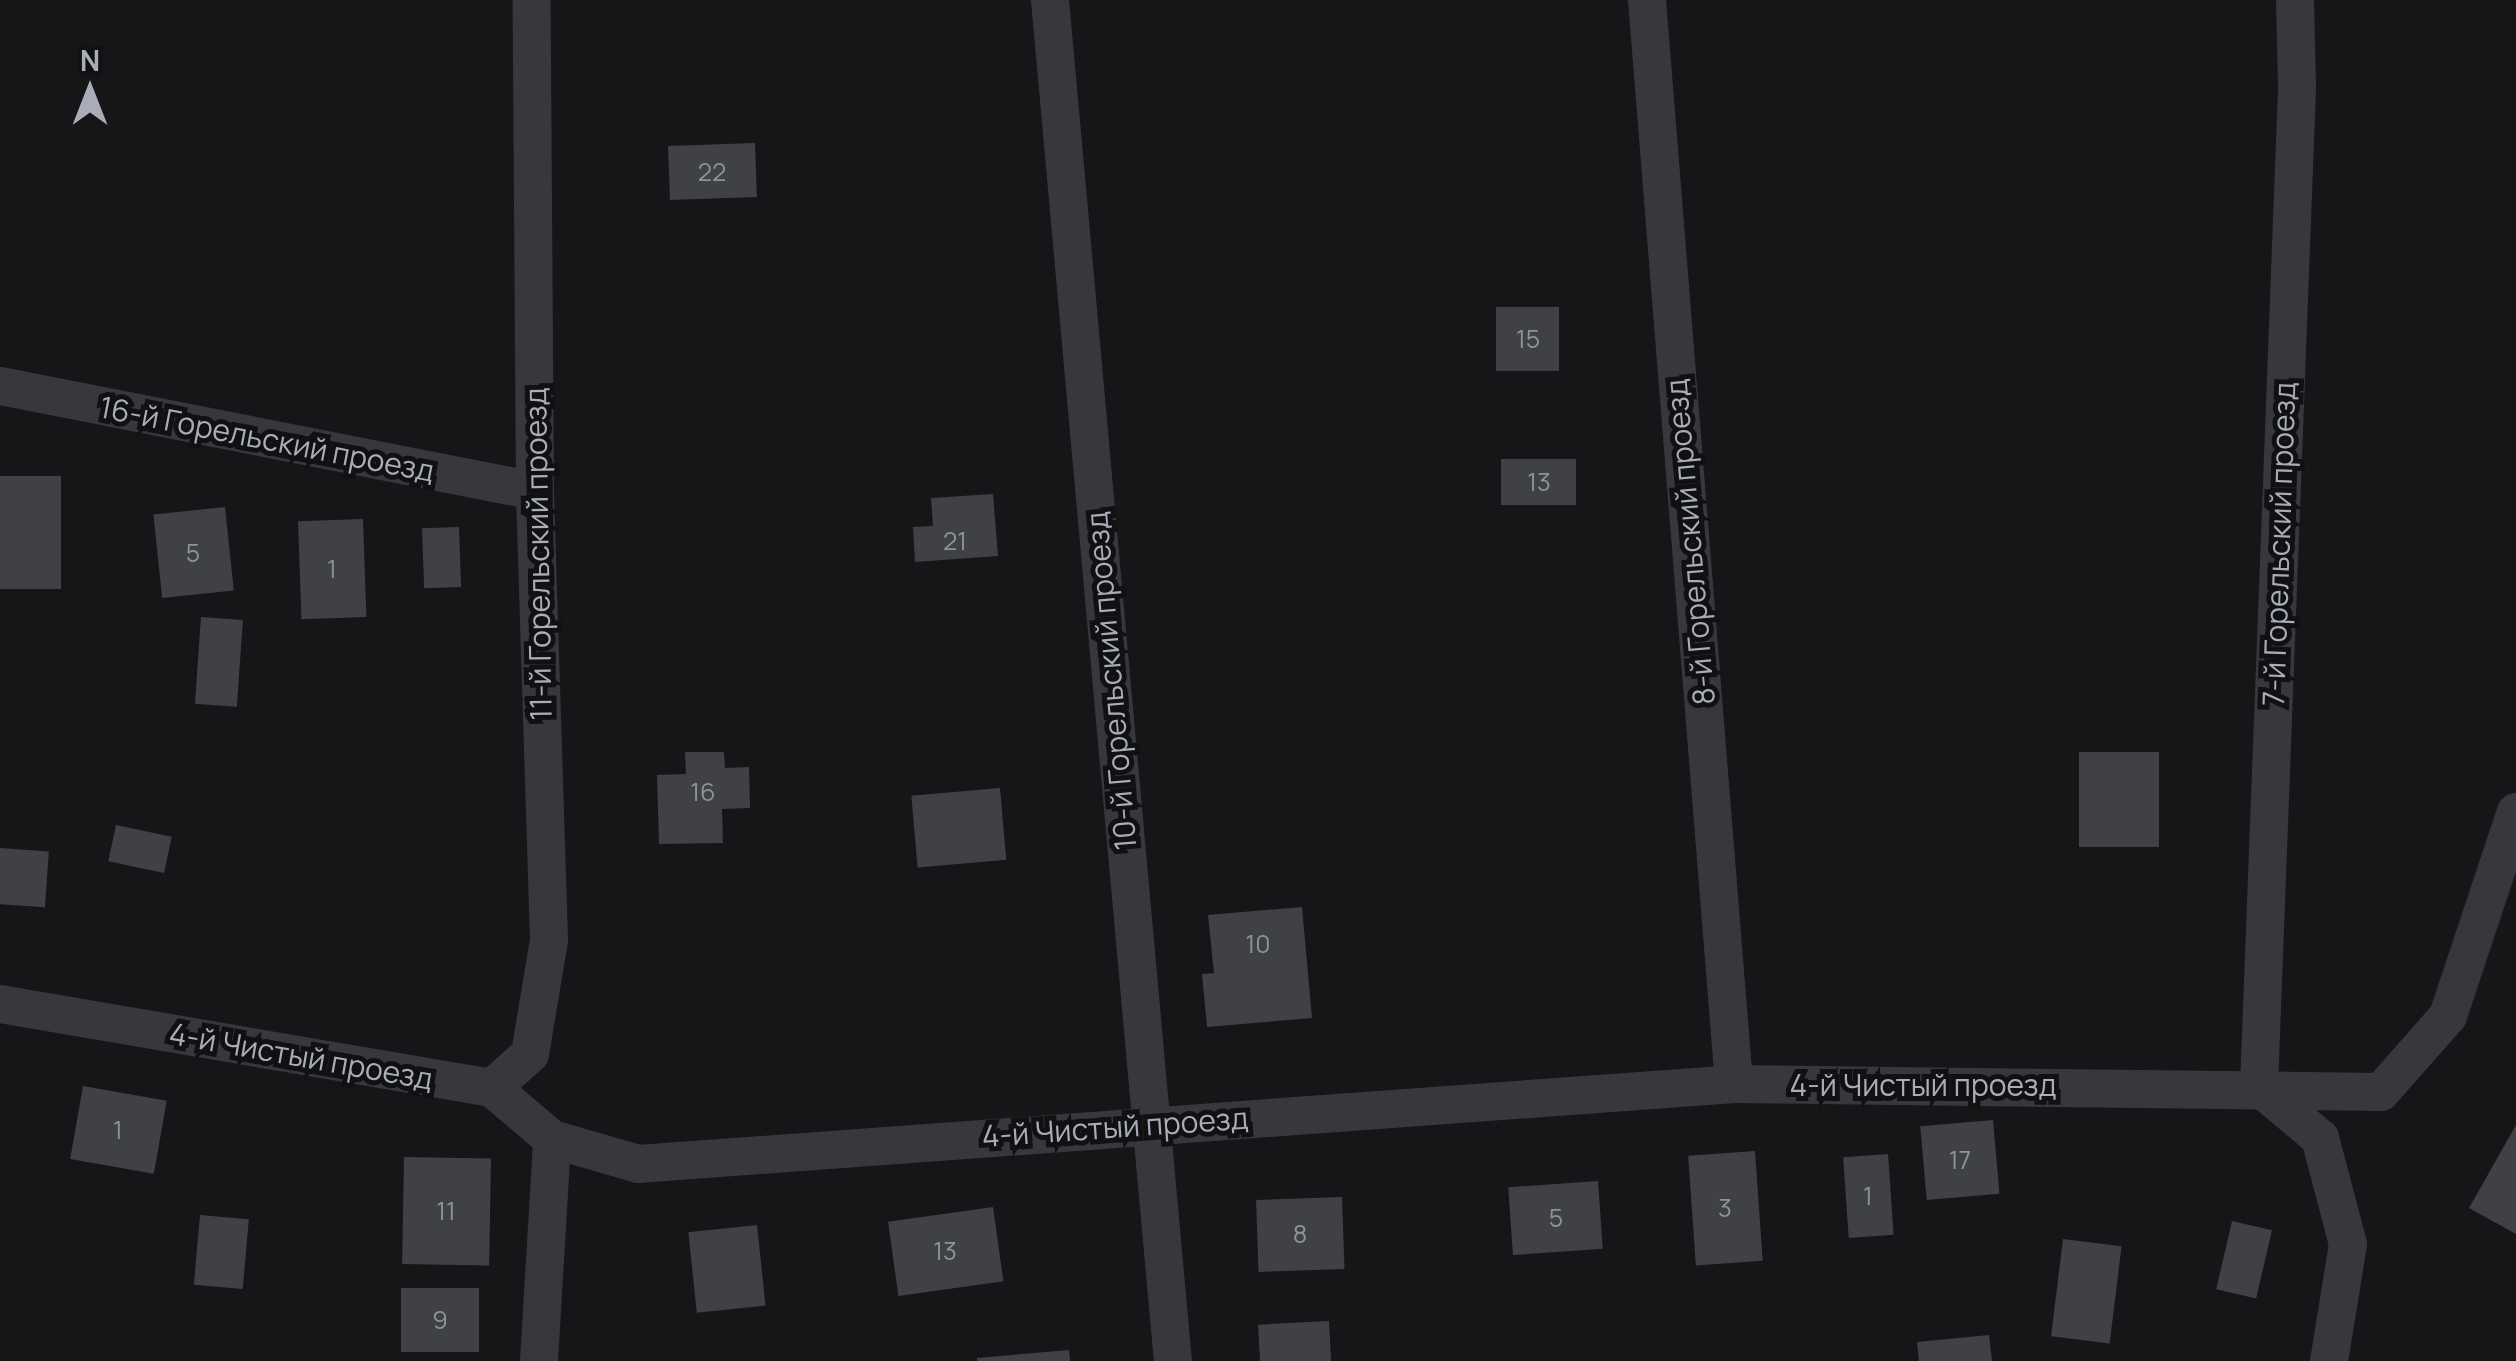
<!DOCTYPE html>
<meta charset="utf-8">
<style>
body{margin:0}
#map{position:relative;width:2516px;height:1361px;overflow:hidden;background:#161618;font-family:Manrope,sans-serif}
div>[style]{position:absolute}
.building>*{inset:0;background:#404145;transform-origin:0 0}
.minor>*{height:38px;margin:-19px;padding:0 19px;transform-origin:19px;border-radius:19px;background:#37383d}
span{translate:-50% -50%;white-space:nowrap;text-align:center;line-height:1.15;-webkit-text-stroke:10px #111113;paint-order:stroke}
.number-label{font-size:25px;color:#8e929b}
.number-label span{-webkit-text-stroke-width:0}
.street-label{font-size:30px;color:#a8adb8}
.north{position:absolute;left:40px;top:40px;width:100px;height:100px;-webkit-text-stroke:8px #111113;paint-order:stroke;rotate:0deg;font-size:28px;font-weight:700;line-height:40px;text-align:center;color:#a8adb8}
.north::after{content:'';display:block;margin:auto;width:35px;height:45px;background:#a8adb8;clip-path:polygon(50% 0,100% 100%,50% 72%,0 100%)}
</style>
<div id="map">
<div class="building">
<div style="left:755px;top:143px;width:54px;height:87px;rotate:88deg"></div>
<div style="left:1496px;top:307px;width:63px;height:64px"></div>
<div style="left:1501px;top:459px;width:75px;height:46px"></div>
<div style="left:0;top:476px;width:61px;height:113px"></div>
<div style="clip-path:polygon(993px 494px,998px 556px,915px 562px,913px 527px,933px 526px,931px 498px)"></div>
<div style="left:225px;top:507px;width:84px;height:72px;rotate:84deg"></div>
<div style="left:363px;top:519px;width:98px;height:65px;rotate:88deg"></div>
<div style="left:459px;top:527px;width:60px;height:37px;rotate:88deg"></div>
<div style="left:201px;top:617px;width:42px;height:87px;rotate:4deg"></div>
<div style="clip-path:polygon(685px 752px,724px 752px,725px 768px,749px 767px,750px 808px,722px 809px,723px 843px,659px 844px,657px 775px,686px 774px)"></div>
<div style="left:2079px;top:752px;width:80px;height:95px"></div>
<div style="left:1000px;top:788px;width:72px;height:89px;rotate:85deg"></div>
<div style="left:116px;top:825px;width:57px;height:37px;rotate:12deg"></div>
<div style="left:0;top:848px;width:49px;height:56px;rotate:4deg"></div>
<div style="clip-path:polygon(1302px 907px,1312px 1018px,1207px 1027px,1202px 974px,1214px 973px,1208px 915px)"></div>
<div style="left:83px;top:1086px;width:85px;height:74px;rotate:10deg"></div>
<div style="left:1993px;top:1120px;width:74px;height:73px;rotate:85deg"></div>
<div style="clip-path:polygon(2516px 1125px,2516px 1234px,2469px 1208px)"></div>
<div style="left:1755px;top:1151px;width:110px;height:67px;rotate:86deg"></div>
<div style="left:1888px;top:1154px;width:81px;height:45px;rotate:86deg"></div>
<div style="left:404px;top:1157px;width:87px;height:107px;rotate:1deg"></div>
<div style="left:1598px;top:1181px;width:68px;height:90px;rotate:86deg"></div>
<div style="left:1342px;top:1197px;width:72px;height:86px;rotate:88deg"></div>
<div style="left:993px;top:1207px;width:75px;height:106px;rotate:82deg"></div>
<div style="left:200px;top:1215px;width:49px;height:70px;rotate:5deg"></div>
<div style="left:2232px;top:1221px;width:41px;height:70px;rotate:13deg"></div>
<div style="left:757px;top:1225px;width:81px;height:69px;rotate:84deg"></div>
<div style="left:2063px;top:1239px;width:59px;height:98px;rotate:7deg"></div>
<div style="left:401px;top:1288px;width:78px;height:64px"></div>
<div style="left:1329px;top:1321px;width:40px;height:71px;rotate:87deg"></div>
<div style="clip-path:polygon(1989px 1335px,1992px 1361px,1919px 1361px,1917px 1342px)"></div>
<div style="clip-path:polygon(1069px 1350px,1070px 1361px,977px 1361px,977px 1358px)"></div>
</div>
<div class="minor">
<div style="left:1050px;top:0;width:1367px;rotate:84.84deg"></div>
<div style="left:1647px;top:0;width:1087px;rotate:85.41deg"></div>
<div style="left:0;top:386px;width:545px;rotate:11.1deg"></div>
<div style="left:0;top:1004px;width:499px;rotate:9.7deg"></div>
<div style="left:492px;top:1088px;width:79px;rotate:40.4deg"></div>
<div style="left:552px;top:1139px;width:90px;rotate:16.2deg"></div>
<div style="left:638px;top:1164px;width:1099px;rotate:-4.17deg"></div>
<div style="left:1734px;top:1084px;width:647px;rotate:0.71deg"></div>
<div style="left:2381px;top:1092px;width:101px;rotate:-48.6deg"></div>
<div style="left:2448px;top:1016px;width:215px;rotate:-71.6deg"></div>
<div style="left:2259px;top:1087px;width:1001px;rotate:-87.82deg"></div>
<div style="left:2297px;top:87px;width:87px;rotate:-91.3deg"></div>
<div style="left:2259px;top:1087px;width:80px;rotate:39.9deg"></div>
<div style="left:2320px;top:1138px;width:110px;rotate:75.2deg"></div>
<div style="left:2348px;top:1244px;width:119px;rotate:99.2deg"></div>
<div style="left:492px;top:1088px;width:51px;rotate:-41.8deg"></div>
<div style="left:530px;top:1054px;width:116px;rotate:-80.5deg"></div>
<div style="left:549px;top:940px;width:449px;rotate:-91.8deg"></div>
<div style="left:535px;top:491px;width:491px;rotate:-90.4deg"></div>
<div style="left:539px;top:1361px;width:222px;rotate:-86.6deg"></div>
</div>
<div class="number-label">
<span style="left:712px;top:172px">22</span>
<span style="left:1528px;top:339px">15</span>
<span style="left:1539px;top:482px">13</span>
<span style="left:955px;top:541px">21</span>
<span style="left:193px;top:553px">5</span>
<span style="left:332px;top:569px">1</span>
<span style="left:703px;top:792px">16</span>
<span style="left:1258px;top:944px">10</span>
<span style="left:118px;top:1130px">1</span>
<span style="left:1960px;top:1160px">17</span>
<span style="left:1868px;top:1196px">1</span>
<span style="left:1725px;top:1208px">3</span>
<span style="left:446px;top:1211px">11</span>
<span style="left:1556px;top:1218px">5</span>
<span style="left:1300px;top:1234px">8</span>
<span style="left:945px;top:1251px">13</span>
<span style="left:440px;top:1320px">9</span>
</div>
<div class="street-label">
<span style="left:267px;top:439px;rotate:11deg">16-й Горельский проезд</span>
<span style="left:1690px;top:542px;rotate:-95deg">8-й Горельский проезд</span>
<span style="left:2279px;top:544px;rotate:-88deg">7-й Горельский проезд</span>
<span style="left:538px;top:554px;rotate:-91deg">11-й Горельский проезд</span>
<span style="left:1111px;top:681px;rotate:-95deg">10-й Горельский проезд</span>
<span style="left:301px;top:1056px;rotate:10deg">4-й Чистый проезд</span>
<span style="left:1923px;top:1085px">4-й Чистый проезд</span>
<span style="left:1115px;top:1127px;rotate:-4deg">4-й Чистый проезд</span>
</div>
<div class="north">N</div>
</div>
